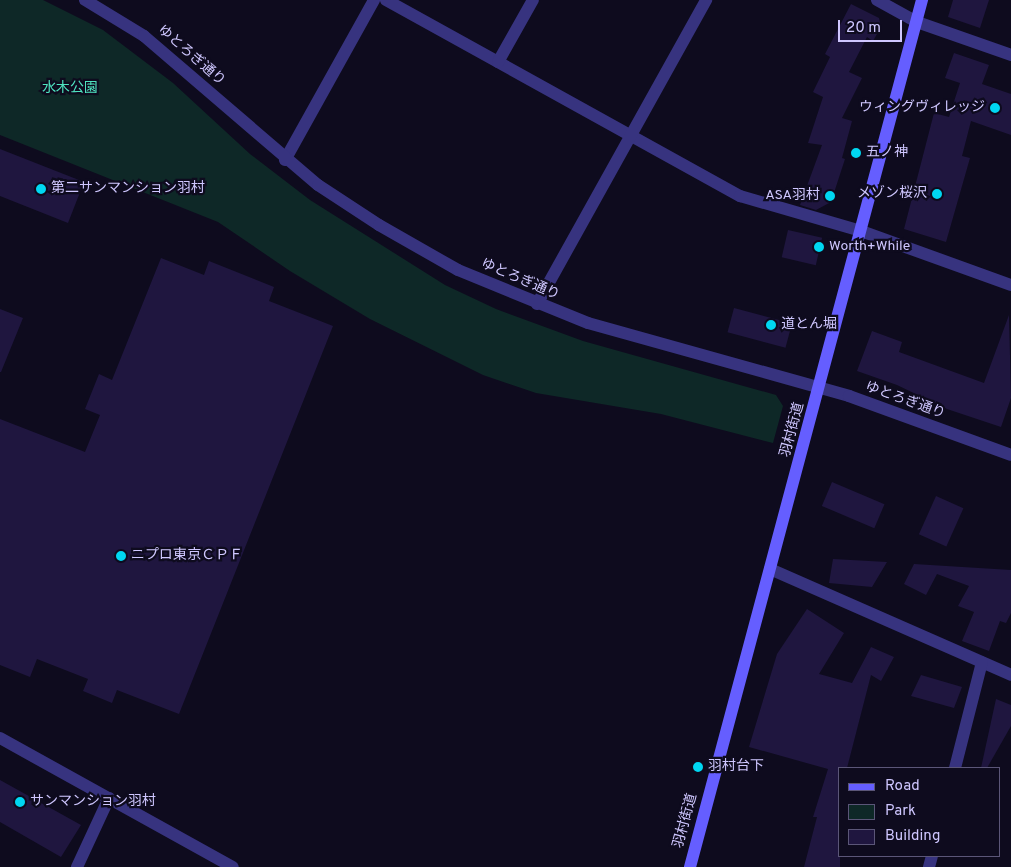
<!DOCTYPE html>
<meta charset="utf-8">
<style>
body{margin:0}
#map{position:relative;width:1011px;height:867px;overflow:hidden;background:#0e0b1e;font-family:Overpass,"Noto Sans JP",sans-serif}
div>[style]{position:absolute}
.green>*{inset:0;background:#0e2827}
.building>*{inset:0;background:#1f163f;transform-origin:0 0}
.minor>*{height:12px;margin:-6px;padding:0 6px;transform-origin:6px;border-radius:6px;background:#37337f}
.tertiary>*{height:12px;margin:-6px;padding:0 6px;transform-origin:6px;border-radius:6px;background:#37337f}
.secondary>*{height:12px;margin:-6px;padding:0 6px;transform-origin:6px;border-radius:6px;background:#655eff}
.dots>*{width:14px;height:14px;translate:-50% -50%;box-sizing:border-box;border:2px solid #0e0b1e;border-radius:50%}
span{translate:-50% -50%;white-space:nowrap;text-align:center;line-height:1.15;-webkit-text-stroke:4.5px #0e0b1e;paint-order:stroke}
.street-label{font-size:14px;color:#cfc7ff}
.park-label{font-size:14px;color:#4fe4c0}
.poi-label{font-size:14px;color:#cfc7ff}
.right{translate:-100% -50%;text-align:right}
.left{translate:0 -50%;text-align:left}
.legend{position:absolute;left:838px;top:767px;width:162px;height:90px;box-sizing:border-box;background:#0e0b1e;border:1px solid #5b5678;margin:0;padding:6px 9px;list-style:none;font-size:15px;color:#cfc7ff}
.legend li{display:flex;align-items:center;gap:10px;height:25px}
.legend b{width:25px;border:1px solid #5b5678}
.scale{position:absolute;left:838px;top:20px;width:64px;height:22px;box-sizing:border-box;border:2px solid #cfc7ff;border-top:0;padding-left:6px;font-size:15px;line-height:18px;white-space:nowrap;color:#cfc7ff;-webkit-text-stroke:4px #0e0b1e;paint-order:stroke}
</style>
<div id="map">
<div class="green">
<div style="clip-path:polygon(0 0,43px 0,103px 30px,173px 83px,250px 154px,310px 200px,445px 285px,496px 309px,583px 341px,776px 395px,783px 406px,773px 443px,661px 414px,536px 393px,483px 375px,370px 319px,290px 271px,218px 222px,0 135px)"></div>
</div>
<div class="building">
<div style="clip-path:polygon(953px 0,989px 0,980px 28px,948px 17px)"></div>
<div style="clip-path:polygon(851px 4px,879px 18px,881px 27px,873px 41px,867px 37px,849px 72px,862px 78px,842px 118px,852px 121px,842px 158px,845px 159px,831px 202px,816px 210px,800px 205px,822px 145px,808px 143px,823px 97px,813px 92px,830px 57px,825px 54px)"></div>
<div style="clip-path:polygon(954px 53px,989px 65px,982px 84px,1011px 94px,1011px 135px,971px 121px,962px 156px,970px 158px,946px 242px,904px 229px,934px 113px,949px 117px,960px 83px,945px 78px)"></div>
<div style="clip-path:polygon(0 149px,84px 182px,68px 223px,0 196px)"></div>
<div style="left:788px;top:230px;width:35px;height:28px;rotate:13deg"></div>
<div style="clip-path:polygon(161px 258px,204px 275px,209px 261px,274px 287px,269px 301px,333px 326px,179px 714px,117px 690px,112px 703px,83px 691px,88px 679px,37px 659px,30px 677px,0 665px,0 419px,85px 452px,100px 415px,85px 409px,99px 374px,112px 380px)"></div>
<div style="left:734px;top:308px;width:60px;height:25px;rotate:15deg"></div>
<div style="clip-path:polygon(0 309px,23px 318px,1px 372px,0 372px)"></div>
<div style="clip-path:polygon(1009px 315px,1011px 398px,1001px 427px,947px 409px,897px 385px,857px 371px,872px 331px,902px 342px,899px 352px,984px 383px)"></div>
<div style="left:832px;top:482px;width:57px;height:26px;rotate:23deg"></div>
<div style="left:936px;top:496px;width:30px;height:42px;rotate:24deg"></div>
<div style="clip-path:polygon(833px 559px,887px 562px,872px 587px,829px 583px)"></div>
<div style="clip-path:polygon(914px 564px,1011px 570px,1011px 613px,1006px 623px,1000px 621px,989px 651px,962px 641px,974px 612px,958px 606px,969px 586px,937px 574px,926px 595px,904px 584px)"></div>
<div style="clip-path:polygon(807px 609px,844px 633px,819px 674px,852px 683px,871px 647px,894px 657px,881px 681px,871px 675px,847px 768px,840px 768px,840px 867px,804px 867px,817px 817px,813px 817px,828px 769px,749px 747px,777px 654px)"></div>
<div style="clip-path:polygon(921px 675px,962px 687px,954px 708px,911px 696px)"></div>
<div style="clip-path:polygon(996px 699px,1011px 705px,1011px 726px,987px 768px,981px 768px)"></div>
<div style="clip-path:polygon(0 780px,81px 825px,61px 857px,0 822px)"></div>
</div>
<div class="minor">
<div style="left:386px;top:0;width:405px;rotate:29deg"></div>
<div style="left:740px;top:196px;width:126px;rotate:16.1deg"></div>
<div style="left:861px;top:231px;width:159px;rotate:19.8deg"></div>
<div style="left:877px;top:0;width:46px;rotate:28.8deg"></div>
<div style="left:917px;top:22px;width:100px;rotate:19.3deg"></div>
<div style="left:498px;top:62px;width:71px;rotate:-60.6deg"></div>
<div style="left:285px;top:160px;width:183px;rotate:-60.9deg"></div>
<div style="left:537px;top:304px;width:348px;rotate:-60.9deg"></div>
<div style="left:770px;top:569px;width:263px;rotate:23.7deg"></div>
<div style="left:955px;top:768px;width:109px;rotate:-75.7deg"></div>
<div style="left:77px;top:867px;width:76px;rotate:-65.1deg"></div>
<div style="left:929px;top:867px;width:11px;rotate:-75deg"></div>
</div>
<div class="tertiary">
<div style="left:85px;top:0;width:69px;rotate:31.4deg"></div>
<div style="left:144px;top:36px;width:229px;rotate:40.6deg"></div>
<div style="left:318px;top:185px;width:73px;rotate:33.3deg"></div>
<div style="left:379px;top:225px;width:91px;rotate:29.7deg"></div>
<div style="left:458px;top:270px;width:140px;rotate:22.2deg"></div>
<div style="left:588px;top:323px;width:271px;rotate:15.6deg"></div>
<div style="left:849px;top:396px;width:172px;rotate:20deg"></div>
<div style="left:0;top:738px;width:266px;rotate:29deg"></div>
</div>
<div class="secondary">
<div style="left:690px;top:867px;width:898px;rotate:-75.02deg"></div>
</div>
<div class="dots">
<div style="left:995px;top:108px;background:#00d7f2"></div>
<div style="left:856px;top:153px;background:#00d7f2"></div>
<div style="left:41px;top:189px;background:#00d7f2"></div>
<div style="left:937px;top:194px;background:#00d7f2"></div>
<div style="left:830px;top:196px;background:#00d7f2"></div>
<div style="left:819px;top:247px;background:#00d7f2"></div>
<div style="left:771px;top:325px;background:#00d7f2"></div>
<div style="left:121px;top:556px;background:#00d7f2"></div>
<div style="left:698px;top:767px;background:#00d7f2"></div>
<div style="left:20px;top:802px;background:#00d7f2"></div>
</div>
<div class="street-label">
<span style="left:191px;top:56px;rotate:41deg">ゆとろぎ通り</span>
<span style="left:520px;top:280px;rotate:23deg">ゆとろぎ通り</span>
<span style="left:905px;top:401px;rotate:20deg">ゆとろぎ通り</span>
<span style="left:793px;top:430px;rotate:-75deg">羽村街道</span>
<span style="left:686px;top:821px;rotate:-75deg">羽村街道</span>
</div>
<div class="park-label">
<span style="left:70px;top:89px">水木公園</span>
</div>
<div class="poi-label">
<span class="right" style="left:985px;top:108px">ウィングヴィレッジ</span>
<span class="left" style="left:866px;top:153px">五ノ神</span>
<span class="left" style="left:51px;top:189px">第二サンマンション羽村</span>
<span class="right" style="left:927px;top:194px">メゾン桜沢</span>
<span class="right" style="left:820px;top:196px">ASA羽村</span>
<span class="left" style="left:829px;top:247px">Worth+While</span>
<span class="left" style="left:781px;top:325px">道とん堀</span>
<span class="left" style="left:131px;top:556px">ニプロ東京ＣＰＦ</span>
<span class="left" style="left:708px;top:767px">羽村台下</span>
<span class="left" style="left:30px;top:802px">サンマンション羽村</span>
</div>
<ul class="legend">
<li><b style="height:6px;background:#655eff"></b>Road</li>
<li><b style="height:14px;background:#0e2827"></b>Park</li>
<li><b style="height:14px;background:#1f163f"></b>Building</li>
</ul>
<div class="scale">20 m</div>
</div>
